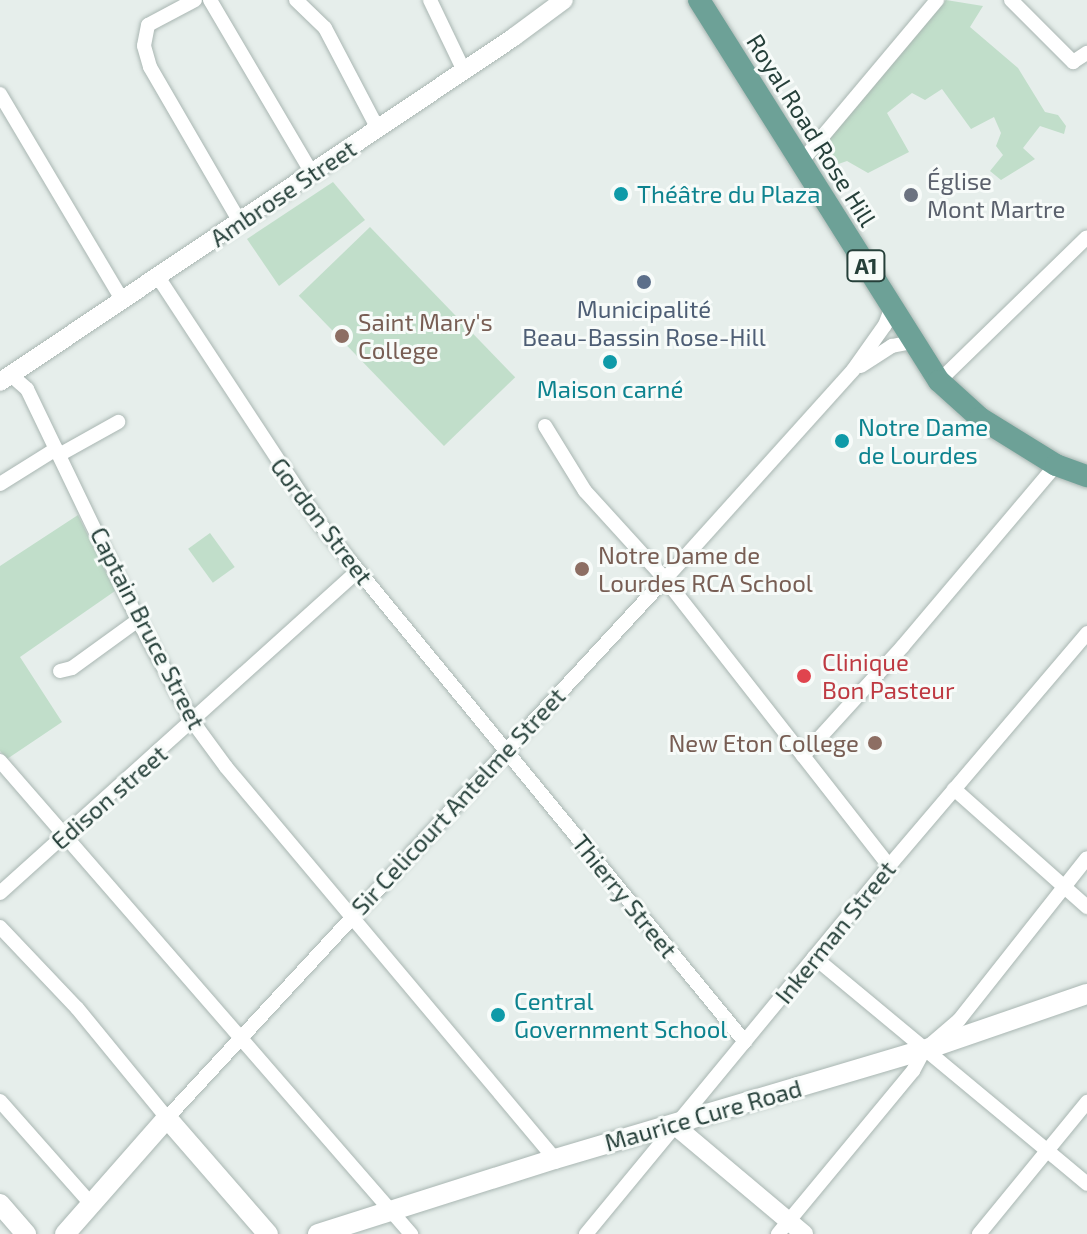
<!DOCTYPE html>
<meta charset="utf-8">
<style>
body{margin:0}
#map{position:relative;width:1087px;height:1234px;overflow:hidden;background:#e6eeeb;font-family:"Exo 2",sans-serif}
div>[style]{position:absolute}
.green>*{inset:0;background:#c1deca;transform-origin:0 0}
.roads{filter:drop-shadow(0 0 2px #a9b6b2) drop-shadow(0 0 2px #a9b6b2)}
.minor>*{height:14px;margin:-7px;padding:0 7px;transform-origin:7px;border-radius:7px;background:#fff}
.tertiary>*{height:18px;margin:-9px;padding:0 9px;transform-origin:9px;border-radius:9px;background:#fff}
.secondary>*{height:20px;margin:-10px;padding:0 10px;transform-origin:10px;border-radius:10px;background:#fff}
.primary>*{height:22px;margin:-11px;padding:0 11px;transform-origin:11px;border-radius:11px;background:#6da197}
.dots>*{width:22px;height:22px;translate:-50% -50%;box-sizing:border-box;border:4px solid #f7fbf9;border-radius:50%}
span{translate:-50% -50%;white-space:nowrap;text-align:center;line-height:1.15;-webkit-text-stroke:6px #f7fbf9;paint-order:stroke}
.shield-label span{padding:2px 6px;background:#f7fbf9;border:2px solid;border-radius:6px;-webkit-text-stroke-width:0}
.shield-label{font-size:22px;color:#26403a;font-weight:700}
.street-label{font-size:24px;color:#26403a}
.worship-label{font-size:24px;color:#5b616d}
.left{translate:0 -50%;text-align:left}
.culture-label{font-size:24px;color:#0d838f}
.service-label{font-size:24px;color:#4e5e75}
.education-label{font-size:24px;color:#785e54}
.right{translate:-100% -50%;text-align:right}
.health-label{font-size:24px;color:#be3a42}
</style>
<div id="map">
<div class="green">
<div style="clip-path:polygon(946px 0,983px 6px,970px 27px,1018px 68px,1045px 112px,1058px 115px,1066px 126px,1064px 134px,1040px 126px,1023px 148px,1035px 159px,1001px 180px,990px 171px,1003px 155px,996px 146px,1001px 133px,994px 117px,971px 129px,942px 89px,925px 100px,912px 93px,887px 113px,909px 152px,868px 173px,847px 161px,824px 169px,814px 157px)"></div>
<div style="clip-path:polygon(333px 182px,365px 220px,279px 286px,247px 239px)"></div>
<div style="left:370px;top:227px;width:209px;height:99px;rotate:46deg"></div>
<div style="clip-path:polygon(78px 515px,115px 591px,20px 657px,62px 722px,7px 759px,0 751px,0 566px)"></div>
<div style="left:210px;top:533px;width:42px;height:27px;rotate:54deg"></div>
</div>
<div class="roads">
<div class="minor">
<div style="left:195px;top:0;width:53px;rotate:152deg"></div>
<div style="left:148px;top:25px;width:21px;rotate:101deg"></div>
<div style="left:144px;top:46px;width:22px;rotate:74deg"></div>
<div style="left:150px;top:67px;width:179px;rotate:59.9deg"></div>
<div style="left:210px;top:0;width:201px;rotate:59.5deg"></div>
<div style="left:296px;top:0;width:40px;rotate:44deg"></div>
<div style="left:325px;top:28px;width:114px;rotate:62.3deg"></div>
<div style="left:430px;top:0;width:79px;rotate:64.4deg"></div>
<div style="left:1011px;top:0;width:88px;rotate:45deg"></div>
<div style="left:1073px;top:62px;width:17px;rotate:-33deg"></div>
<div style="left:0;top:94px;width:241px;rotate:59.3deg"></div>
<div style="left:802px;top:161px;width:210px;rotate:-50deg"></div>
<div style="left:158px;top:277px;width:295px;rotate:56.7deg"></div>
<div style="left:320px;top:524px;width:670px;rotate:50.63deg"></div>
<div style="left:861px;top:366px;width:37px;rotate:-33deg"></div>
<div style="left:892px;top:346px;width:21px;rotate:-11deg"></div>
<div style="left:12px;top:376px;width:20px;rotate:41deg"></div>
<div style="left:27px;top:389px;width:256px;rotate:64.3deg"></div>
<div style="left:138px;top:620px;width:116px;rotate:61.7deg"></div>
<div style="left:193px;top:722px;width:56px;rotate:53.7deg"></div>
<div style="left:226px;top:767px;width:512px;rotate:49.99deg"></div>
<div style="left:939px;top:381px;width:206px;rotate:-44.2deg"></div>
<div style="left:545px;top:426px;width:76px;rotate:58.4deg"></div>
<div style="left:585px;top:491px;width:119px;rotate:47.7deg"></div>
<div style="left:665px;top:579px;width:364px;rotate:52deg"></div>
<div style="left:59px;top:455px;width:68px;rotate:-29.2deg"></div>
<div style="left:0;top:484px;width:66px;rotate:-32deg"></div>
<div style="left:60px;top:671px;width:12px;rotate:-14deg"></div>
<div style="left:72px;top:668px;width:82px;rotate:-36deg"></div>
<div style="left:803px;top:756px;width:149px;rotate:-47.7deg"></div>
<div style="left:903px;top:646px;width:237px;rotate:-49.8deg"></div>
<div style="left:0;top:761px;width:627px;rotate:49.01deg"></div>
<div style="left:954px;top:789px;width:178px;rotate:41.6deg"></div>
<div style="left:0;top:893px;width:482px;rotate:-42deg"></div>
<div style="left:0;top:927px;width:112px;rotate:46.5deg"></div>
<div style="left:77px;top:1008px;width:142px;rotate:50.7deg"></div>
<div style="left:167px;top:1118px;width:734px;rotate:-47.26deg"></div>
<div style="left:665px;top:579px;width:281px;rotate:-48deg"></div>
<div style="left:853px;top:370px;width:55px;rotate:-54.6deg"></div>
<div style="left:885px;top:325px;width:19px;rotate:-69deg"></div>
<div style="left:814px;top:957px;width:355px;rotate:39.7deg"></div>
<div style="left:0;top:1101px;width:137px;rotate:48.5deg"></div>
<div style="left:586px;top:1234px;width:477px;rotate:-50.5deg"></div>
<div style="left:889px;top:866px;width:306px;rotate:-49.6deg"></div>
<div style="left:778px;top:1234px;width:212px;rotate:-50.4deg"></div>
<div style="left:913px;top:1071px;width:24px;rotate:-62deg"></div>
<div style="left:924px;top:1050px;width:46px;rotate:-40.6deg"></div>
<div style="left:959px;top:1020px;width:206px;rotate:-51.7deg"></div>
<div style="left:979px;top:1234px;width:171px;rotate:-50.7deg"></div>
</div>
<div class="tertiary">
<div style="left:0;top:382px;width:619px;rotate:-33.87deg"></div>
<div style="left:514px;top:37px;width:62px;rotate:-36.5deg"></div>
<div style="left:673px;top:1124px;width:171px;rotate:40deg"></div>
</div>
<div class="secondary">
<div style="left:0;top:1204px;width:40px;rotate:49deg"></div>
<div style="left:65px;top:1234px;width:154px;rotate:-48.7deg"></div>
<div style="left:167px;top:1118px;width:154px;rotate:49deg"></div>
<div style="left:318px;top:1234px;width:249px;rotate:-17.6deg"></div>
<div style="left:555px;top:1159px;width:385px;rotate:-16.5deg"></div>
<div style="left:924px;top:1050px;width:172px;rotate:-19deg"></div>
</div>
<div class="primary">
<div style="left:699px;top:0;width:450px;rotate:57.8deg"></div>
<div style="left:939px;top:381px;width:55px;rotate:42.1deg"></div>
<div style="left:980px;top:418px;width:89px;rotate:31.7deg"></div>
<div style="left:1056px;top:465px;width:33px;rotate:20deg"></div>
</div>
</div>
<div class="dots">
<div style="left:621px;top:194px;background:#0f9aa8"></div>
<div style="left:911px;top:195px;background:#6b7280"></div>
<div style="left:644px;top:282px;background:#5c6f8a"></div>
<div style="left:342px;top:336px;background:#8d6e63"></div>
<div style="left:610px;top:362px;background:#0f9aa8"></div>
<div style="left:842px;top:441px;background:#0f9aa8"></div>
<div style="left:582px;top:569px;background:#8d6e63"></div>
<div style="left:804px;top:676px;background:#e0444e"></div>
<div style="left:875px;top:743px;background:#8d6e63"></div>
<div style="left:498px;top:1015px;background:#0f9aa8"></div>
</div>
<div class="shield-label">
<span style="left:866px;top:266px">A1</span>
</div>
<div class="street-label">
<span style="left:812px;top:130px;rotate:58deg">Royal Road Rose Hill</span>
<span style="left:283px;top:193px;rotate:-34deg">Ambrose Street</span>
<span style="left:322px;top:521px;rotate:53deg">Gordon Street</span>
<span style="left:148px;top:628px;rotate:63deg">Captain Bruce Street</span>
<span style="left:109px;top:797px;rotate:-41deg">Edison street</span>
<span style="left:458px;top:801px;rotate:-47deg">Sir Celicourt Antelme Street</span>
<span style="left:625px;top:896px;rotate:51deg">Thierry Street</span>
<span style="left:835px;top:932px;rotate:-51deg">Inkerman Street</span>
<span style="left:703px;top:1115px;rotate:-16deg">Maurice Cure Road</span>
</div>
<div class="worship-label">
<span class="left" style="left:927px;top:195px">Église<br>Mont Martre</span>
</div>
<div class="culture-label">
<span class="left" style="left:637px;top:194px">Théâtre du Plaza</span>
<span style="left:610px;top:389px">Maison carné</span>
<span class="left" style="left:858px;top:441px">Notre Dame<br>de Lourdes</span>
<span class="left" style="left:514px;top:1015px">Central<br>Government School</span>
</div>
<div class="service-label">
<span style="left:644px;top:323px">Municipalité<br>Beau-Bassin Rose-Hill</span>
</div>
<div class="education-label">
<span class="left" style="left:358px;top:336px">Saint Mary's<br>College</span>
<span class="left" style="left:598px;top:569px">Notre Dame de<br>Lourdes RCA School</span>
<span class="right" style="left:859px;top:743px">New Eton College</span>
</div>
<div class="health-label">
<span class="left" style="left:822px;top:676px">Clinique<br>Bon Pasteur</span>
</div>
</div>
